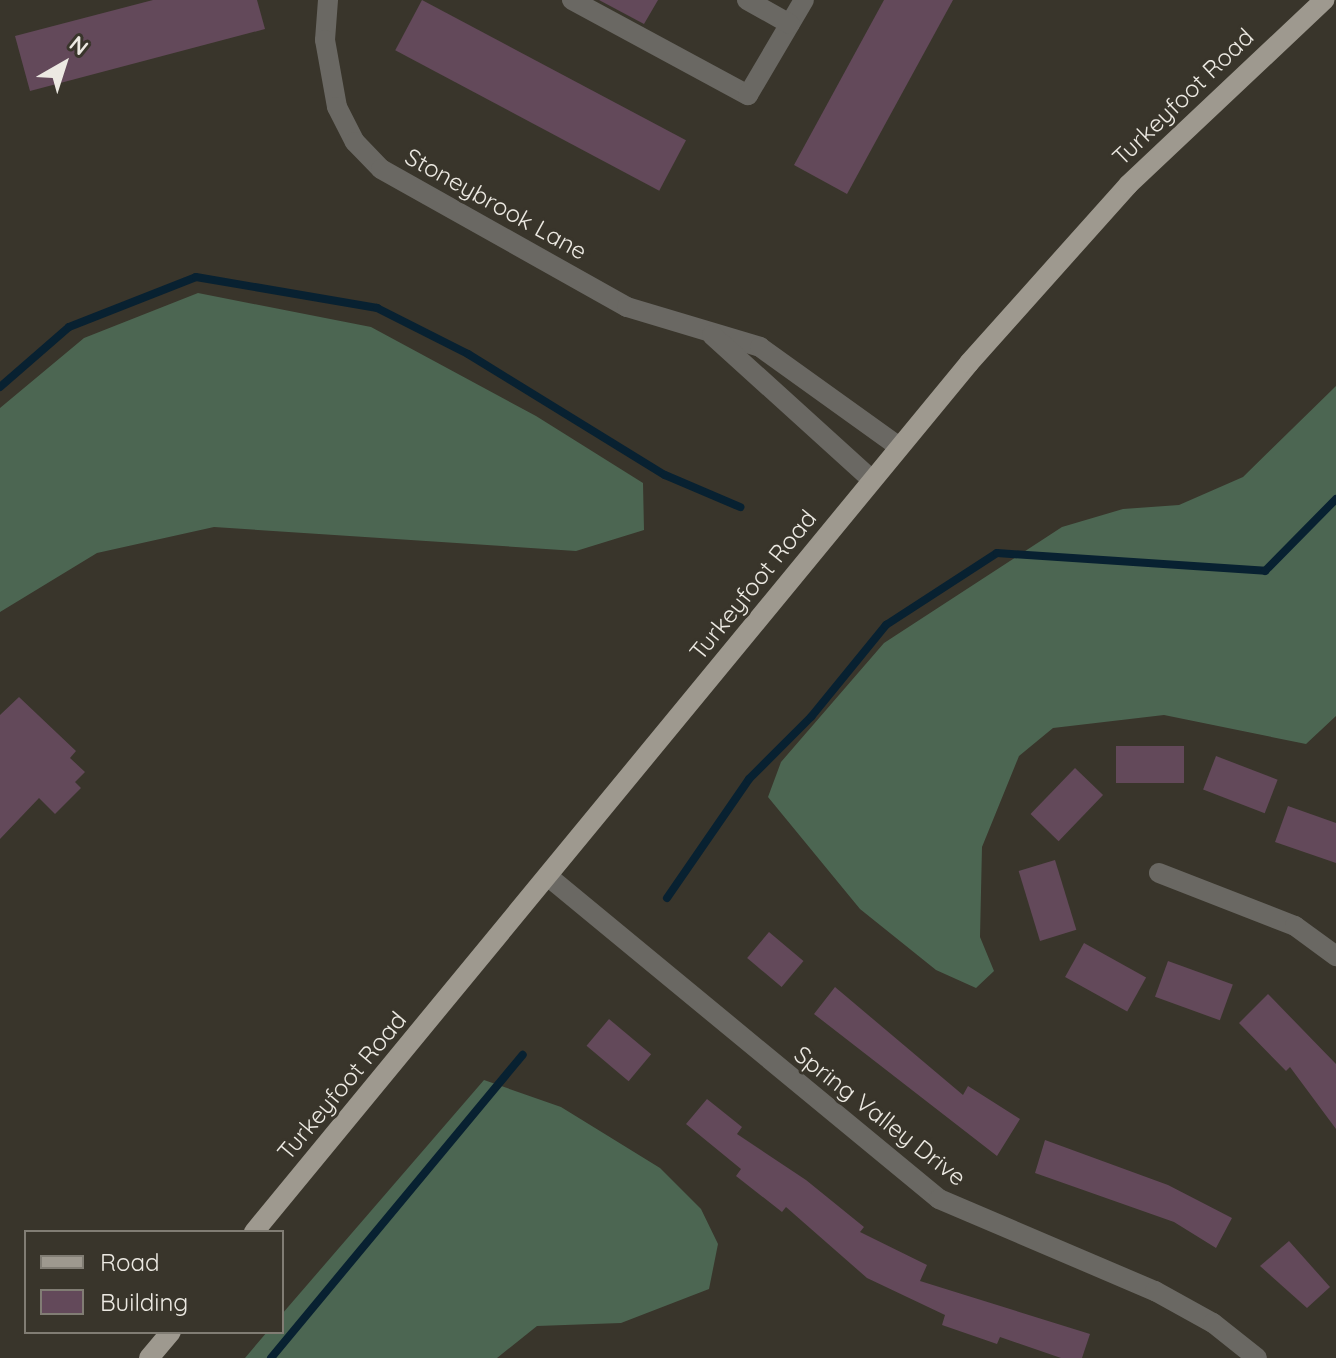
<!DOCTYPE html>
<style>
body{margin:0}
#map{position:relative;width:1336px;height:1358px;overflow:hidden;background:#39352b;font-family:Quicksand,sans-serif}
div>[style]{position:absolute}
.forest>*{inset:0;background:#4c6652}
.stream>*{height:8px;margin:-4px;padding:0 4px;transform-origin:4px;border-radius:4px;background:#082131}
.building>*{inset:0;background:#63495a;transform-origin:0 0}
.minor>*{height:20px;margin:-10px;padding:0 10px;transform-origin:10px;border-radius:10px;background:#6a6863}
.major>*{height:20px;margin:-10px;padding:0 10px;transform-origin:10px;border-radius:10px;background:#9e998f}
span{translate:-50% -50%;white-space:nowrap;text-align:center;line-height:1.15;-webkit-text-stroke:6px #39352b;paint-order:stroke}
.street-label{font-size:24px;color:#ece9e2}
.legend{position:absolute;left:24px;top:1230px;width:260px;height:104px;box-sizing:border-box;background:#39352b;border:2px solid #817d74;margin:0;padding:10px 14px;list-style:none;font-size:24px;color:#ece9e2}
.legend li{display:flex;align-items:center;gap:16px;height:40px}
.legend b{width:40px;border:2px solid #817d74}
.north{position:absolute;left:24px;top:24px;width:80px;height:80px;-webkit-text-stroke:6px #39352b;paint-order:stroke;rotate:39deg;font-size:22px;font-weight:700;line-height:32px;text-align:center;color:#ece9e2}
.north::after{content:'';display:block;margin:auto;width:28px;height:36px;background:#ece9e2;clip-path:polygon(50% 0,100% 100%,50% 72%,0 100%)}
</style>
<div id="map">
<div class="forest">
<div style="clip-path:polygon(198px 293px,371px 327px,536px 416px,643px 483px,644px 530px,576px 551px,214px 527px,97px 553px,0 612px,0 408px,84px 338px)"></div>
<div style="clip-path:polygon(1336px 386px,1336px 716px,1306px 744px,1164px 715px,1053px 728px,1019px 756px,982px 847px,980px 937px,994px 971px,976px 988px,936px 970px,860px 909px,768px 797px,781px 762px,884px 643px,1062px 527px,1123px 509px,1179px 505px,1243px 477px)"></div>
<div style="clip-path:polygon(484px 1080px,561px 1107px,660px 1168px,701px 1209px,718px 1244px,709px 1289px,621px 1323px,537px 1326px,497px 1358px,245px 1358px,267px 1332px,282px 1332px,282px 1314px)"></div>
</div>
<div class="stream">
<div style="left:0;top:387px;width:91px;rotate:-41deg"></div>
<div style="left:69px;top:327px;width:136px;rotate:-21.5deg"></div>
<div style="left:196px;top:277px;width:184px;rotate:9.7deg"></div>
<div style="left:377px;top:308px;width:102px;rotate:26.8deg"></div>
<div style="left:468px;top:354px;width:231px;rotate:31.6deg"></div>
<div style="left:665px;top:475px;width:82px;rotate:23.1deg"></div>
<div style="left:667px;top:898px;width:145px;rotate:-55.4deg"></div>
<div style="left:749px;top:779px;width:88px;rotate:-45deg"></div>
<div style="left:811px;top:717px;width:119px;rotate:-50.8deg"></div>
<div style="left:886px;top:625px;width:132px;rotate:-33deg"></div>
<div style="left:997px;top:553px;width:269px;rotate:3.8deg"></div>
<div style="left:1265px;top:571px;width:101px;rotate:-45.4deg"></div>
<div style="left:271px;top:1358px;width:394px;rotate:-50.3deg"></div>
</div>
<div class="building">
<div style="clip-path:polygon(153px 0,257px 0,265px 29px,30px 91px,15px 36px)"></div>
<div style="left:422px;top:0;width:299px;height:57px;rotate:28deg"></div>
<div style="clip-path:polygon(599px 0,658px 0,644px 24px)"></div>
<div style="clip-path:polygon(884px 0,953px 0,847px 194px,794px 165px)"></div>
<div style="clip-path:polygon(19px 697px,76px 751px,70px 758px,85px 772px,75px 782px,81px 788px,55px 814px,39px 798px,0 839px,0 715px)"></div>
<div style="left:1116px;top:746px;width:68px;height:37px"></div>
<div style="left:1216px;top:756px;width:66px;height:36px;rotate:21deg"></div>
<div style="left:1075px;top:768px;width:39px;height:64px;rotate:44deg"></div>
<div style="clip-path:polygon(1288px 806px,1336px 823px,1336px 863px,1275px 842px)"></div>
<div style="left:1055px;top:860px;width:73px;height:38px;rotate:73deg"></div>
<div style="left:769px;top:932px;width:45px;height:34px;rotate:40deg"></div>
<div style="left:1084px;top:943px;width:71px;height:39px;rotate:29deg"></div>
<div style="left:1168px;top:961px;width:69px;height:38px;rotate:20deg"></div>
<div style="clip-path:polygon(835px 987px,963px 1095px,968px 1086px,1020px 1119px,997px 1156px,814px 1014px)"></div>
<div style="clip-path:polygon(1268px 994px,1336px 1064px,1336px 1129px,1290px 1067px,1286px 1071px,1239px 1023px)"></div>
<div style="left:609px;top:1019px;width:55px;height:35px;rotate:40deg"></div>
<div style="clip-path:polygon(707px 1099px,742px 1127px,737px 1134px,806px 1180px,864px 1227px,860px 1232px,927px 1265px,920px 1281px,1090px 1334px,1082px 1358px,1061px 1358px,1000px 1337px,997px 1344px,942px 1325px,945px 1315px,867px 1278px,786px 1207px,782px 1212px,736px 1176px,741px 1169px,686px 1124px)"></div>
<div style="clip-path:polygon(1045px 1140px,1168px 1185px,1232px 1218px,1216px 1248px,1174px 1222px,1035px 1173px)"></div>
<div style="clip-path:polygon(1289px 1241px,1330px 1287px,1307px 1308px,1260px 1266px)"></div>
</div>
<div class="minor">
<div style="left:328px;top:0;width:40px;rotate:94.3deg"></div>
<div style="left:325px;top:40px;width:68px;rotate:79.8deg"></div>
<div style="left:337px;top:107px;width:39px;rotate:63deg"></div>
<div style="left:355px;top:142px;width:37px;rotate:46deg"></div>
<div style="left:381px;top:169px;width:282px;rotate:29.3deg"></div>
<div style="left:627px;top:307px;width:139px;rotate:16.7deg"></div>
<div style="left:760px;top:347px;width:170px;rotate:35.7deg"></div>
<div style="left:572px;top:0;width:200px;rotate:28.4deg"></div>
<div style="left:748px;top:95px;width:110px;rotate:-59.5deg"></div>
<div style="left:747px;top:0;width:49px;rotate:29.2deg"></div>
<div style="left:712px;top:335px;width:215px;rotate:42.2deg"></div>
<div style="left:1159px;top:873px;width:146px;rotate:21.3deg"></div>
<div style="left:1295px;top:926px;width:51px;rotate:36.2deg"></div>
<div style="left:550px;top:878px;width:504px;rotate:39.53deg"></div>
<div style="left:939px;top:1199px;width:235px;rotate:23.1deg"></div>
<div style="left:1155px;top:1291px;width:66px;rotate:28.9deg"></div>
<div style="left:1213px;top:1323px;width:56px;rotate:38.5deg"></div>
</div>
<div class="major">
<div style="left:254px;top:1232px;width:1125px;rotate:-50.55deg"></div>
<div style="left:969px;top:363px;width:239px;rotate:-48.2deg"></div>
<div style="left:1128px;top:185px;width:270px;rotate:-43.3deg"></div>
<div style="left:149px;top:1358px;width:34px;rotate:-50deg"></div>
</div>
<div class="street-label">
<span style="left:1183px;top:97px;rotate:-44deg">Turkeyfoot Road</span>
<span style="left:496px;top:204px;rotate:29deg">Stoneybrook Lane</span>
<span style="left:753px;top:585px;rotate:-51deg">Turkeyfoot Road</span>
<span style="left:342px;top:1086px;rotate:-50deg">Turkeyfoot Road</span>
<span style="left:880px;top:1116px;rotate:38deg">Spring Valley Drive</span>
</div>
<ul class="legend">
<li><b style="height:10px;background:#9e998f"></b>Road</li>
<li><b style="height:22px;background:#63495a"></b>Building</li>
</ul>
<div class="north">N</div>
</div>
